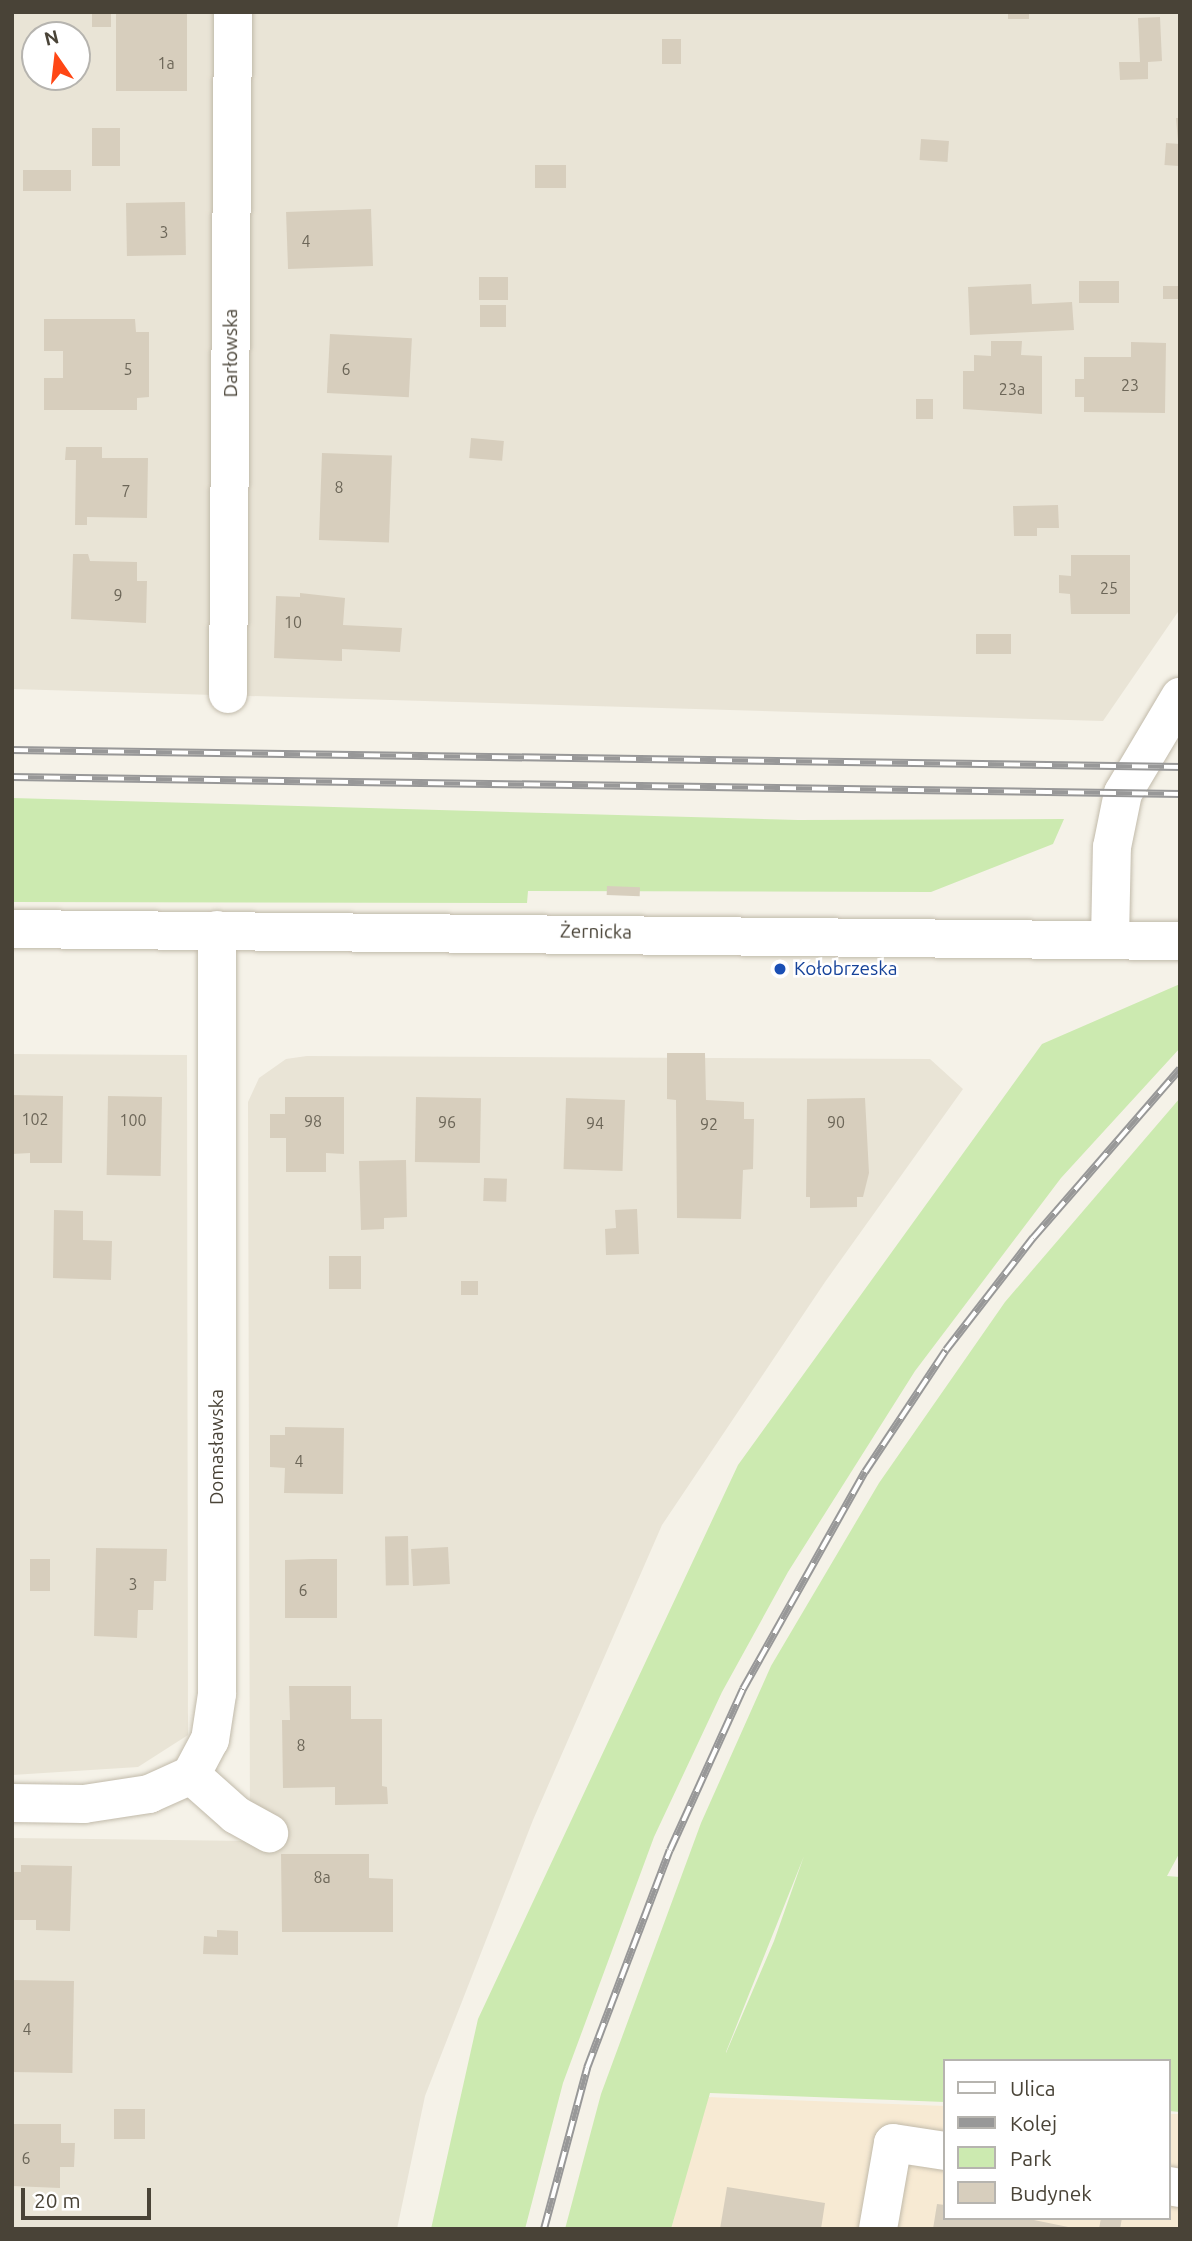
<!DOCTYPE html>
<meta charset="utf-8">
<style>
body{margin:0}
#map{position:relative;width:1192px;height:2241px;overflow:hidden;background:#f5f2e8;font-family:Ubuntu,sans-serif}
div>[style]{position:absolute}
.residential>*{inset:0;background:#e9e4d6}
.commercial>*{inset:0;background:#f7ead3}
.green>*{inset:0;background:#cceab0}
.building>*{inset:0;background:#d7cebd;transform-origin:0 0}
.roads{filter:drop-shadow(0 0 2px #c1baaa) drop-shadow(0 0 2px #c1baaa)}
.minor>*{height:38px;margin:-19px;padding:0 19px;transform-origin:19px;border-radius:19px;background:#fff}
.rail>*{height:8px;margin-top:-4px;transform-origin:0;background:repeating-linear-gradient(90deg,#fff 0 16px,#989898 0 32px);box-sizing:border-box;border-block:2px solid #989898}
.dots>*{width:19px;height:19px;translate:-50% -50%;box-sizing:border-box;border:4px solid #fff;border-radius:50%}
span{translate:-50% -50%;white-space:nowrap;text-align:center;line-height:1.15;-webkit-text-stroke:5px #fff;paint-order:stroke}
.number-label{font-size:16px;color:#6c6658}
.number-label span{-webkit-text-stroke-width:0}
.street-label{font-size:19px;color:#494337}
.transit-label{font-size:19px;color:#164399}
.left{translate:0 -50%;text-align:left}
.frame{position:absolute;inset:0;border:14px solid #494337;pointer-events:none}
.legend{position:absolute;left:943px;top:2059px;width:228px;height:161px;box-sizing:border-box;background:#fff;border:2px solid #b6b4af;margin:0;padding:9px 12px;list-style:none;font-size:21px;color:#494337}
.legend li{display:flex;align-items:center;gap:14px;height:35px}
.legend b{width:35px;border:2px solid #b6b4af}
.north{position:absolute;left:21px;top:21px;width:70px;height:70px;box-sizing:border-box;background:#fff;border:2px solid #b6b4af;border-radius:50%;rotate:346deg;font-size:19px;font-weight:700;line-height:28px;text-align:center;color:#494337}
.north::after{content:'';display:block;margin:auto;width:24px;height:32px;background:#ff4715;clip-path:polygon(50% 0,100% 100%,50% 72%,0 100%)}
.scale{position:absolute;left:21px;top:2188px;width:130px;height:32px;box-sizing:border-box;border:4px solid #494337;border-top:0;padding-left:9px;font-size:21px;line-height:24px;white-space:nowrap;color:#494337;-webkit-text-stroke:5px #fff;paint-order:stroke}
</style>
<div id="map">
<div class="residential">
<div style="clip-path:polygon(evenodd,12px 12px,1180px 12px,1180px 609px,1103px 721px,12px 689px,12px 12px,35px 35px,77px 35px,77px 77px,35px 77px,35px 35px)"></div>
<div style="clip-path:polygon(12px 1054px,187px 1055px,188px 1735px,138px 1767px,12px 1775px)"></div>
<div style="clip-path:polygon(307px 1056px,930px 1059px,963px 1089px,825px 1282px,662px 1525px,533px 1820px,425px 2096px,397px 2229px,12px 2229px,12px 1838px,250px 1841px,248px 1102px,259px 1078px,286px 1059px)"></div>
</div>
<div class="commercial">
<div style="clip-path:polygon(707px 2097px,945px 2106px,945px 2218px,1169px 2218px,1169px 2114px,1180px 2114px,1180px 2229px,671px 2229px)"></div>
</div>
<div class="green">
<div style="clip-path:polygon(12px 798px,798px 820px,1064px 819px,1053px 844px,931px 892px,528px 891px,527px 903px,12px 902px)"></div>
<div style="clip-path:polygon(1180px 984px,1180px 1048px,1061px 1178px,915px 1371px,788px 1572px,722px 1692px,654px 1837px,563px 2083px,525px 2229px,431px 2229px,478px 2019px,738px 1465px,1042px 1044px)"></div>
<div style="clip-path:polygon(evenodd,1180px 1098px,1180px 1852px,1167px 1876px,1180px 1877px,1180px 2112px,1169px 2111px,1169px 2061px,945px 2061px,945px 2102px,710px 2093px,671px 2229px,565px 2229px,601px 2094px,701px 1823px,771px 1666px,879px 1483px,1005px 1302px,1180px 1098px,804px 1856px,774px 1941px,726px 2053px,726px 2052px,804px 1856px)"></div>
</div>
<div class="building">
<div style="left:92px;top:12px;width:19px;height:15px"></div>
<div style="left:116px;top:12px;width:71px;height:79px"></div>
<div style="left:1008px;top:12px;width:21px;height:7px"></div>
<div style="clip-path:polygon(1160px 17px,1162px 61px,1148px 62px,1148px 79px,1120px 80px,1119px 62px,1140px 62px,1138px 18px)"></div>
<div style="left:662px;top:39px;width:19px;height:25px"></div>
<div style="clip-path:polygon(1176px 118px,1180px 118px,1180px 141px,1178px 141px)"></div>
<div style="left:92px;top:128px;width:28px;height:38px"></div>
<div style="left:921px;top:139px;width:28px;height:21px;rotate:4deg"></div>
<div style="left:1166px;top:143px;width:14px;height:22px;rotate:4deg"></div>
<div style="left:535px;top:165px;width:31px;height:23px"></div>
<div style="left:23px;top:170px;width:48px;height:21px"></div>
<div style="left:185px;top:202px;width:53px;height:59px;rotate:89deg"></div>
<div style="left:371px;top:209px;width:57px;height:85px;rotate:88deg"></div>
<div style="left:479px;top:277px;width:29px;height:23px"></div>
<div style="left:1079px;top:281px;width:40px;height:22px"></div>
<div style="clip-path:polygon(1031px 284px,1032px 304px,1072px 302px,1074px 330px,970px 335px,968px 287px)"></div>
<div style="left:1180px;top:286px;width:13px;height:17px;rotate:90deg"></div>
<div style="left:480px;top:305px;width:26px;height:22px"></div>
<div style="clip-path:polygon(44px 319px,135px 319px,136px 332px,149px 332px,149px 397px,137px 398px,137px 410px,44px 410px,44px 378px,63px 378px,63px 351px,44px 351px)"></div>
<div style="left:330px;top:334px;width:82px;height:59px;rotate:3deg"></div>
<div style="clip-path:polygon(991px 341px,1022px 341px,1021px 355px,1042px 356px,1042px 414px,963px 409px,963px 371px,974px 371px,974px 355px,991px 356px)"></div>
<div style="clip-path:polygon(1131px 342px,1166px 343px,1165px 413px,1084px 412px,1084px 397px,1075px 397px,1075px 379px,1084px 379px,1084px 357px,1131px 357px)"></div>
<div style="left:916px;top:399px;width:17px;height:20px"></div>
<div style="left:471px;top:438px;width:33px;height:20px;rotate:5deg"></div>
<div style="clip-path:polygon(66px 447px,102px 447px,102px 458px,148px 458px,147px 518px,87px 517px,87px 525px,75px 525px,76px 460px,65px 460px)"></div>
<div style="left:322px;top:453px;width:70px;height:87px;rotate:2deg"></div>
<div style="clip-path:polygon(1058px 505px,1059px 528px,1037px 528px,1037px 536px,1014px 536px,1013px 506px)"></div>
<div style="clip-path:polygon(73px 554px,88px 554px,90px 561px,137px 562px,137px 581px,147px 581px,146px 623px,71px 619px)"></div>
<div style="clip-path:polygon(1071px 555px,1130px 555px,1130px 614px,1071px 614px,1070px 594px,1059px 593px,1059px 575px,1071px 576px)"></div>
<div style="clip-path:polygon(300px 593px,345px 598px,343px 625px,402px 628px,400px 652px,342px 649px,342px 661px,274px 658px,276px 596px,300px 597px)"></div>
<div style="left:976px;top:634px;width:35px;height:20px"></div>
<div style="left:607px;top:886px;width:33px;height:9px;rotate:2deg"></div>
<div style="clip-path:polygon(667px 1053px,705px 1053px,706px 1100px,744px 1102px,744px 1119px,754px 1119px,753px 1169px,743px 1170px,741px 1219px,677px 1218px,676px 1100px,667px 1099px)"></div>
<div style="clip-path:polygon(12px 1095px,63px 1096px,62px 1163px,30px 1163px,30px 1153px,12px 1154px)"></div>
<div style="left:108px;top:1096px;width:54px;height:79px;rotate:1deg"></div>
<div style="clip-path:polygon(285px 1097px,344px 1097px,344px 1154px,326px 1153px,326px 1172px,286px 1172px,286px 1138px,270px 1138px,270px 1114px,285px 1114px)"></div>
<div style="left:416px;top:1097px;width:65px;height:65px;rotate:1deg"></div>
<div style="left:566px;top:1098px;width:59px;height:71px;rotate:2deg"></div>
<div style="clip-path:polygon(865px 1098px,869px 1173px,863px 1197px,857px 1197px,857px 1207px,810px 1208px,810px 1197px,806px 1197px,807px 1099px)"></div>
<div style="clip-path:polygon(406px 1160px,407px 1217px,384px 1218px,384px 1229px,361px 1230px,359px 1161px)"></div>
<div style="left:484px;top:1178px;width:23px;height:23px;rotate:2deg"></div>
<div style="clip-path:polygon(637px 1209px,639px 1254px,606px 1255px,605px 1229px,616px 1228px,615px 1210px)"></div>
<div style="clip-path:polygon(54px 1210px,83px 1211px,83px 1240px,112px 1241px,111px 1280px,53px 1278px)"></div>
<div style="left:329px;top:1256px;width:32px;height:33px"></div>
<div style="left:478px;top:1281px;width:14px;height:17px;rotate:90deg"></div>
<div style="clip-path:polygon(285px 1427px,344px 1428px,343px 1494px,284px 1493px,285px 1468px,270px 1467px,270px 1435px,285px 1435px)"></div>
<div style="left:408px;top:1536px;width:49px;height:23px;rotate:89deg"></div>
<div style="left:448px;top:1547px;width:37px;height:37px;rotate:87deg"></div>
<div style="clip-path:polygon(96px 1548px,167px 1549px,166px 1581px,154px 1581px,153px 1610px,138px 1610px,137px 1638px,94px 1636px)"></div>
<div style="left:50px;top:1559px;width:32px;height:20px;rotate:90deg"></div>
<div style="clip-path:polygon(311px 1559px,337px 1559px,337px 1618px,285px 1618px,285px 1560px)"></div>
<div style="clip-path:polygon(289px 1686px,351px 1686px,351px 1719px,382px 1719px,382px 1786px,387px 1787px,388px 1804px,335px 1805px,335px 1787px,283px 1788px,282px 1720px,290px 1720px)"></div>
<div style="clip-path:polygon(281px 1854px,369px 1854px,369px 1878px,393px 1879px,393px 1932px,282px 1932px)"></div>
<div style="clip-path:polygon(21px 1865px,72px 1866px,70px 1931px,36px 1930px,36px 1920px,12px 1920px,12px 1872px,21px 1872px)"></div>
<div style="clip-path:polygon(217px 1930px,238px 1931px,238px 1955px,203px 1954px,204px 1936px,217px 1937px)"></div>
<div style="left:12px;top:1980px;width:62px;height:92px;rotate:1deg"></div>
<div style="left:114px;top:2109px;width:31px;height:30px"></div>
<div style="clip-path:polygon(12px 2124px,61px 2124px,61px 2143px,75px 2143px,74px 2167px,60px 2167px,60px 2188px,12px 2186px)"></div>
<div style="clip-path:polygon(727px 2187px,825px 2203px,821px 2229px,720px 2229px)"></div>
<div style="clip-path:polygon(937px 2204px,945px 2205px,945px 2218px,1024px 2218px,1078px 2229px,933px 2229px)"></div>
<div style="clip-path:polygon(1101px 2218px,1122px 2218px,1120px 2229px,1099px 2229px)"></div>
</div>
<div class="roads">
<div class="minor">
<div style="left:228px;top:694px;width:682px;rotate:-89.58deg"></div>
<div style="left:12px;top:929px;width:1168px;rotate:0.59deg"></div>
<div style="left:1110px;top:939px;width:92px;rotate:-88.8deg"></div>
<div style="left:1112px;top:847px;width:55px;rotate:-78.5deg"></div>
<div style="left:1123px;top:793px;width:112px;rotate:-59.3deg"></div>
<div style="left:191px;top:1775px;width:60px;rotate:41.6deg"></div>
<div style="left:236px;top:1815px;width:38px;rotate:29deg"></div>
<div style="left:12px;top:1803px;width:72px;rotate:0.8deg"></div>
<div style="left:84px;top:1804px;width:66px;rotate:-8.7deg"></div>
<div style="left:149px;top:1794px;width:46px;rotate:-24.3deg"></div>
<div style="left:191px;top:1775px;width:40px;rotate:-62deg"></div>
<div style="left:210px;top:1740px;width:47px;rotate:-81.3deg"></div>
<div style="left:217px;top:1694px;width:764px;rotate:-90deg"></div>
<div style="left:1169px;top:2186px;width:11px;rotate:10deg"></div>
<div style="left:878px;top:2229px;width:87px;rotate:-80.1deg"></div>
<div style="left:893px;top:2143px;width:53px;rotate:8.7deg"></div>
</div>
</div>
<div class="rail">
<div style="left:12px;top:750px;width:1168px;rotate:0.83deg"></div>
<div style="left:12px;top:777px;width:1168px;rotate:0.83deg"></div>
<div style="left:544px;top:2229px;width:167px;rotate:-75deg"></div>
<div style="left:587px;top:2068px;width:233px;rotate:-69.2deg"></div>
<div style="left:670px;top:1850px;width:177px;rotate:-65.6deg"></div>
<div style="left:743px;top:1689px;width:249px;rotate:-60.7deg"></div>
<div style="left:865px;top:1472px;width:146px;rotate:-56.4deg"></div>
<div style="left:946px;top:1350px;width:142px;rotate:-52.2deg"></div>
<div style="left:1033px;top:1238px;width:224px;rotate:-49deg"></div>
</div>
<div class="dots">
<div style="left:780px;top:969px;background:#1a4fb4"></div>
</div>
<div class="number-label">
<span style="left:166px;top:63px">1a</span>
<span style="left:164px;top:232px">3</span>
<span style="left:306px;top:241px">4</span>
<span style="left:128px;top:369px">5</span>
<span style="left:346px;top:369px">6</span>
<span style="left:1130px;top:385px">23</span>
<span style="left:1012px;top:389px">23a</span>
<span style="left:339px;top:487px">8</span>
<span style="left:126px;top:491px">7</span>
<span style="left:1109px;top:588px">25</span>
<span style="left:118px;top:595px">9</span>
<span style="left:293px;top:622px">10</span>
<span style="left:35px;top:1119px">102</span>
<span style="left:133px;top:1120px">100</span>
<span style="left:313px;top:1121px">98</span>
<span style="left:447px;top:1122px">96</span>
<span style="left:836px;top:1122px">90</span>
<span style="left:595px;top:1123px">94</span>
<span style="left:709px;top:1124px">92</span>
<span style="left:299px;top:1461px">4</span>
<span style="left:133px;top:1584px">3</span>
<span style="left:303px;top:1590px">6</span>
<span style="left:301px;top:1745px">8</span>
<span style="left:322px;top:1877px">8a</span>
<span style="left:27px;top:2029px">4</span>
<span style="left:26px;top:2158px">6</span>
</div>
<div class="street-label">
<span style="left:231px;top:353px;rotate:-90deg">Darłowska</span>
<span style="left:596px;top:932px;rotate:1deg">Żernicka</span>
<span style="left:217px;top:1447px;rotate:-90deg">Domasławska</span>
</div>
<div class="transit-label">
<span class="left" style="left:794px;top:969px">Kołobrzeska</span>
</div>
<div class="frame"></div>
<ul class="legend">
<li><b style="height:9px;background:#fff"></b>Ulica</li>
<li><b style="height:9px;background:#989898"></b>Kolej</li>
<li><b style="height:19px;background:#cceab0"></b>Park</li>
<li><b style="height:19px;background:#d7cebd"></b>Budynek</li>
</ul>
<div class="north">N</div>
<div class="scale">20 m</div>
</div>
